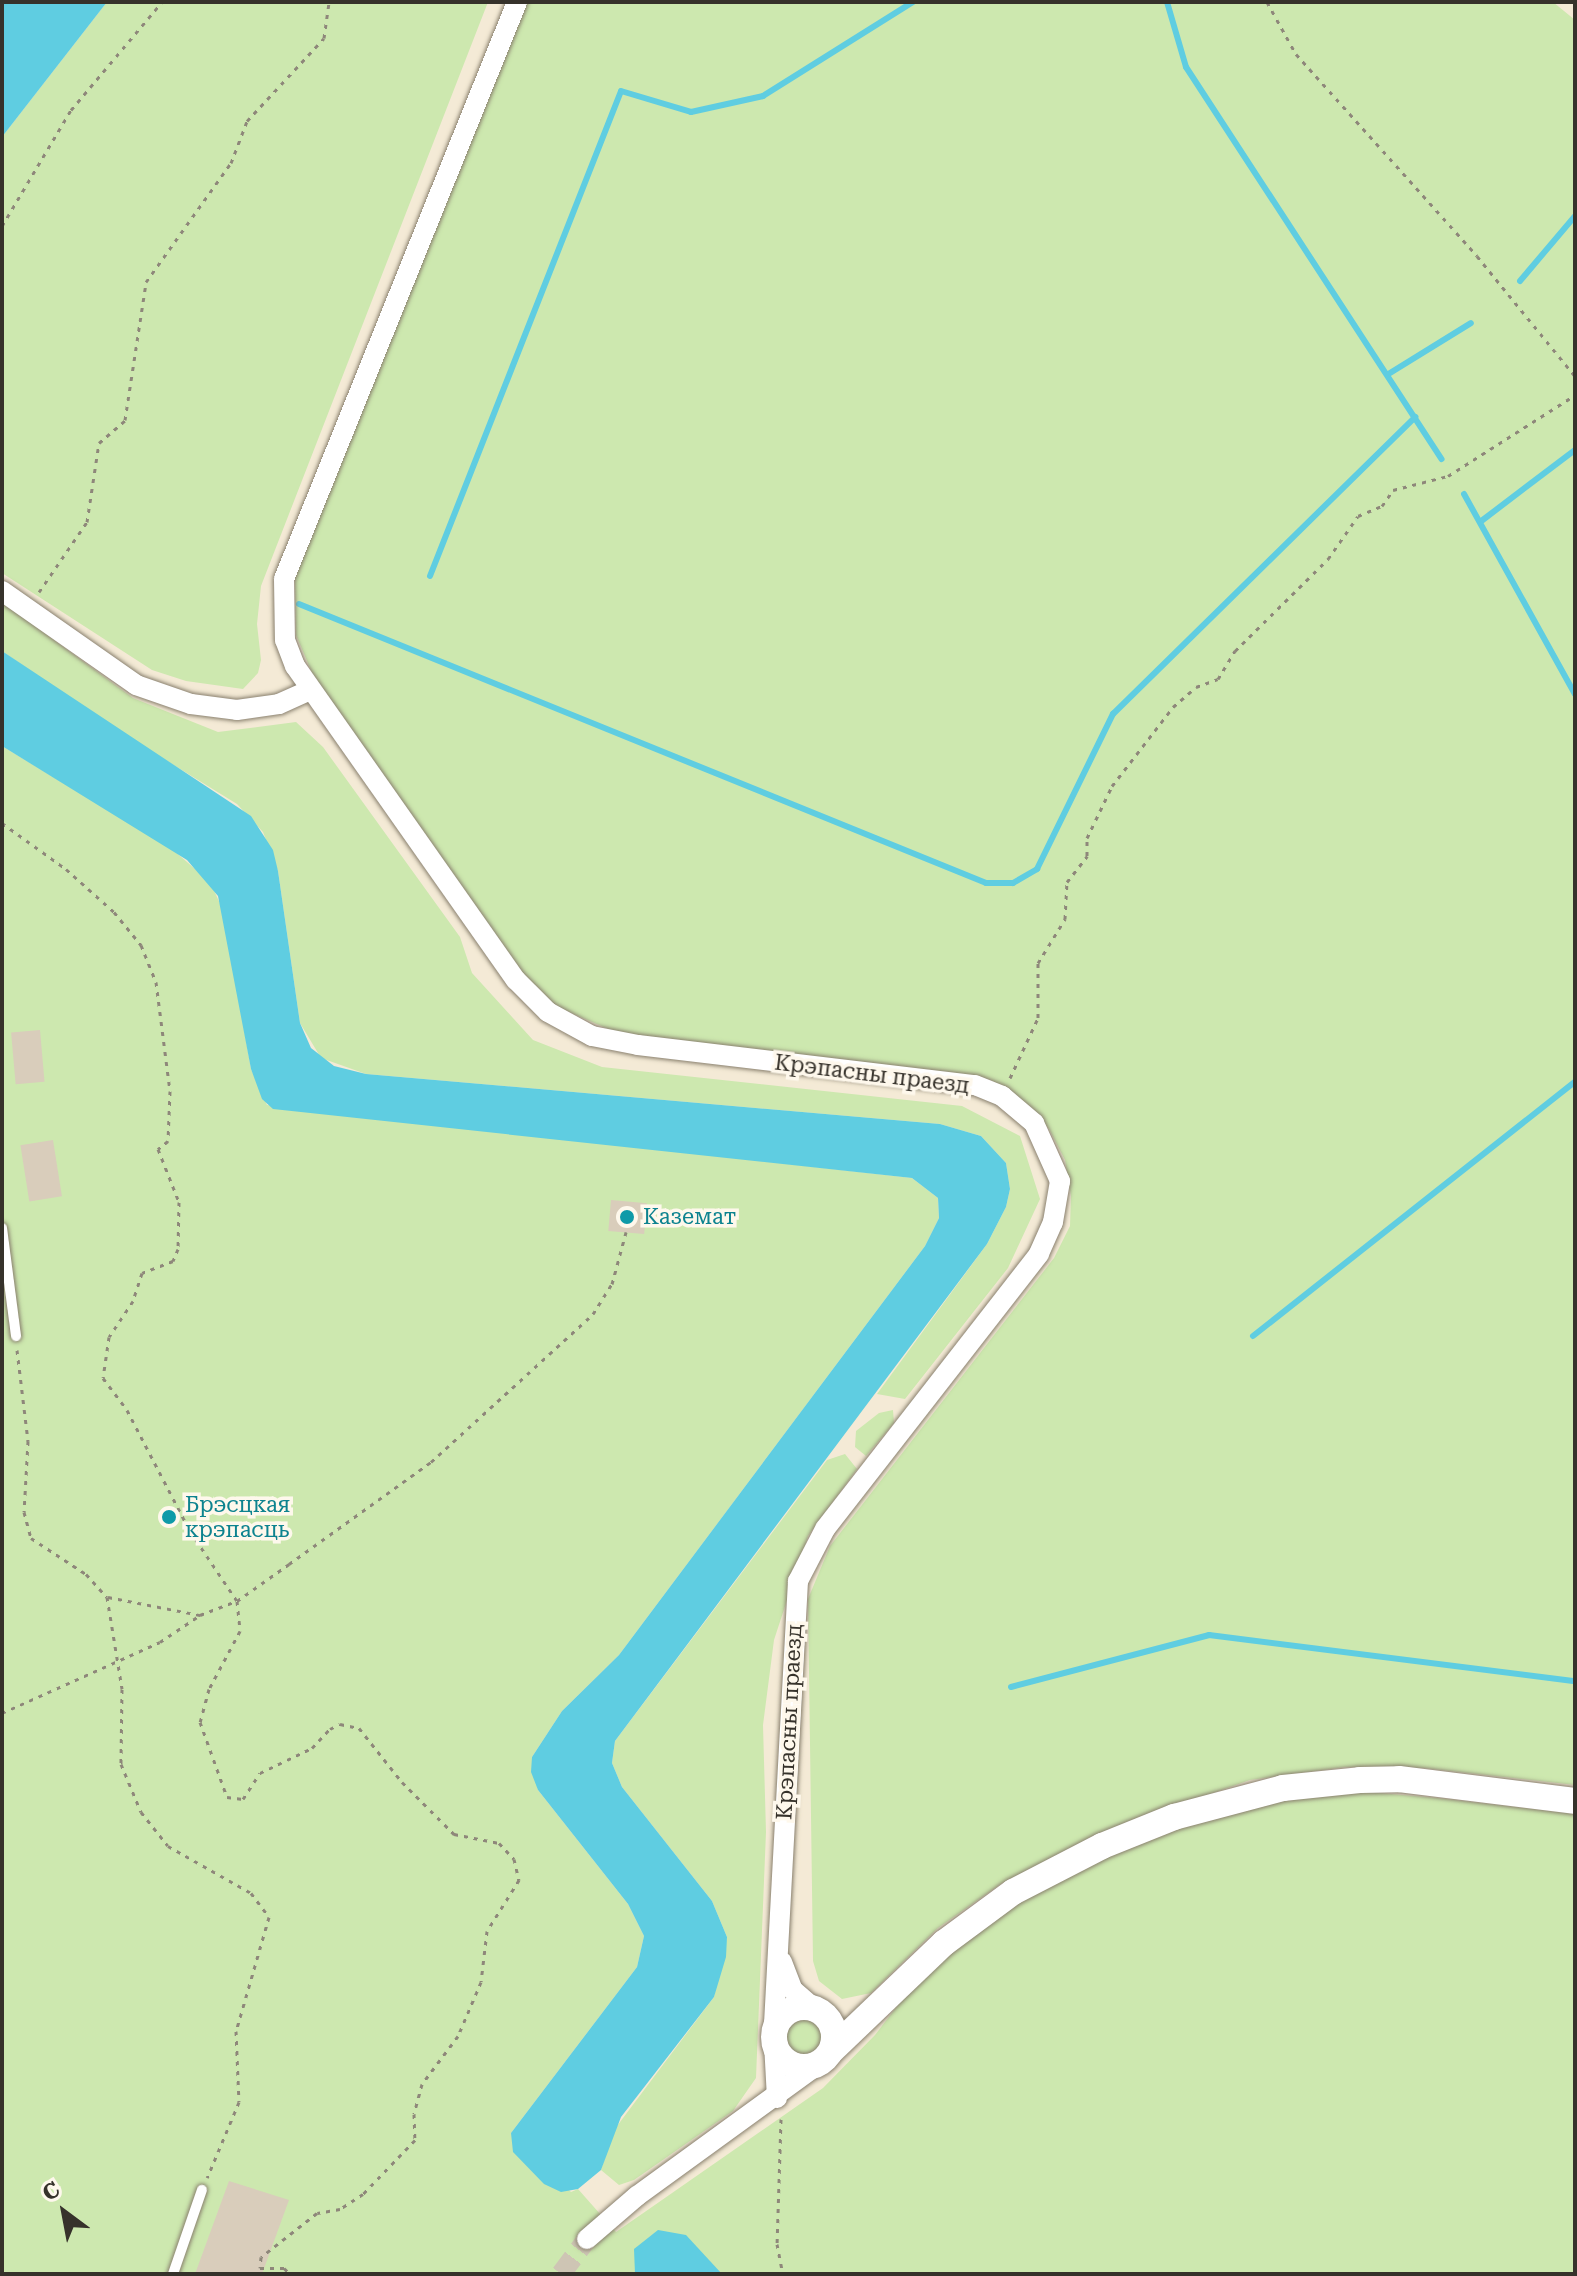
<!DOCTYPE html>
<meta charset="utf-8">
<style>
body{margin:0}
#map{position:relative;width:1577px;height:2276px;overflow:hidden;background:#f4ead6;font-family:"Roboto Serif",serif}
div>[style]{position:absolute}
.green>*{inset:0;background:#cde8af}
.round{border-radius:50%}
.water>*{inset:0;background:#5fcde1}
.stream>*{height:6px;margin:-3px;padding:0 3px;transform-origin:3px;border-radius:3px;background:#5fcde1}
.building>*{inset:0;background:#d9cdbb;transform-origin:0 0}
.minor-tunnel>*{height:20px;margin-top:-10px;transform-origin:0;background:repeating-linear-gradient(90deg,#cec5b4 0 20px,transparent 0 30px)}
.path>*{height:3px;margin-top:-1.5px;transform-origin:0;background:repeating-linear-gradient(90deg,#8e877a 0 4px,transparent 0 10px)}
.roads{filter:drop-shadow(0 0 2px #89806e) drop-shadow(0 0 2px #89806e)}
.service>*{height:10px;margin:-5px;padding:0 5px;transform-origin:5px;border-radius:5px;background:#fff}
.minor>*{height:20px;margin:-10px;padding:0 10px;transform-origin:10px;border-radius:10px;background:#fff}
.tertiary>*{height:26px;margin:-13px;padding:0 13px;transform-origin:13px;border-radius:13px;background:#fff}
.tertiary>.ring{margin:-13px;padding:0;box-sizing:content-box;background:none;border:26px solid #fff;border-radius:50%}
.dots>*{width:22px;height:22px;translate:-50% -50%;box-sizing:border-box;border:4px solid #fef8ec;border-radius:50%}
span{translate:-50% -50%;white-space:nowrap;text-align:center;line-height:1.15;-webkit-text-stroke:7px #fef8ec;paint-order:stroke}
.street-label{font-size:22px;color:#36322b}
.culture-label{font-size:22px;color:#0d838f}
.left{translate:0 -50%;text-align:left}
.frame{position:absolute;inset:0;border:4px solid #36322b;pointer-events:none}
.north{position:absolute;left:24px;top:2172px;width:80px;height:80px;-webkit-text-stroke:6px #fef8ec;paint-order:stroke;rotate:328deg;font-size:22px;font-weight:700;line-height:32px;text-align:center;color:#36322b}
.north::after{content:'';display:block;margin:auto;width:28px;height:36px;background:#36322b;clip-path:polygon(50% 0,100% 100%,50% 72%,0 100%)}
</style>
<div id="map">
<div class="green">
<div style="clip-path:polygon(107px 2px,488px 2px,261px 586px,257px 624px,261px 660px,258px 673px,243px 689px,186px 681px,152px 670px,2px 573px,2px 137px)"></div>
<div style="clip-path:polygon(522px 2px,1553px 2px,1575px 20px,1575px 1785px,1424px 1768px,1345px 1767px,1250px 1780px,1159px 1812px,1002px 1883px,938px 1928px,871px 1993px,842px 1999px,819px 1981px,813px 1961px,808px 1599px,830px 1546px,1054px 1258px,1070px 1226px,1071px 1196px,1065px 1160px,1049px 1129px,1031px 1107px,991px 1080px,620px 1034px,555px 1006px,509px 964px,321px 694px,296px 635px,295px 578px)"></div>
<div style="clip-path:polygon(2px 602px,133px 698px,218px 732px,296px 722px,323px 747px,460px 937px,472px 973px,533px 1040px,602px 1067px,962px 1106px,1020px 1136px,1040px 1199px,1008px 1268px,905px 1399px,877px 1394px,987px 1244px,1006px 1207px,1010px 1189px,1006px 1163px,981px 1136px,940px 1124px,366px 1074px,321px 1058px,300px 1023px,278px 871px,263px 832px,237px 804px,112px 727px,2px 651px)"></div>
<div style="clip-path:polygon(2px 746px,172px 849px,210px 882px,223px 910px,251px 1069px,267px 1105px,912px 1178px,938px 1198px,939px 1218px,925px 1246px,619px 1655px,562px 1711px,532px 1757px,538px 1790px,628px 1904px,644px 1936px,637px 1967px,511px 2133px,571px 2192px,578px 2189px,616px 2232px,823px 2088px,875px 2035px,918px 1979px,1028px 1895px,1153px 1836px,1302px 1796px,1357px 1791px,1437px 1798px,1575px 1814px,1575px 2274px,2px 2274px)"></div>
<div style="clip-path:polygon(893px 1410px,894px 1423px,866px 1456px,855px 1447px,856px 1431px,879px 1413px)"></div>
<div style="clip-path:polygon(845px 1454px,857px 1469px,808px 1536px,774px 1640px,763px 1725px,766px 1832px,756px 2078px,733px 2111px,634px 2180px,619px 2185px,601px 2170px,614px 2130px,714px 1997px,727px 1937px,712px 1901px,622px 1787px,612px 1763px,615px 1741px,827px 1460px)"></div>
<div class="round" style="left:779px;top:2012px;width:50px;height:50px"></div>
</div>
<div class="water">
<div style="clip-path:polygon(2px 2px,107px 2px,2px 137px)"></div>
<div style="clip-path:polygon(2px 651px,251px 816px,273px 850px,278px 871px,300px 1023px,311px 1048px,334px 1066px,366px 1074px,940px 1124px,981px 1136px,1006px 1163px,1010px 1189px,1006px 1207px,987px 1244px,615px 1741px,612px 1763px,622px 1787px,712px 1901px,727px 1937px,726px 1957px,714px 1997px,621px 2117px,601px 2170px,578px 2189px,561px 2192px,544px 2184px,513px 2152px,511px 2133px,637px 1967px,644px 1936px,628px 1904px,538px 1790px,531px 1772px,532px 1757px,562px 1711px,619px 1655px,925px 1246px,939px 1218px,938px 1198px,912px 1178px,273px 1109px,262px 1099px,251px 1069px,218px 896px,187px 860px,2px 746px)"></div>
<div style="clip-path:polygon(658px 2230px,686px 2235px,722px 2274px,635px 2274px,634px 2249px)"></div>
</div>
<div class="stream">
<div style="left:1167px;top:2px;width:68px;rotate:73.7deg"></div>
<div style="left:1186px;top:67px;width:468px;rotate:56.9deg"></div>
<div style="left:1520px;top:281px;width:85px;rotate:-49.8deg"></div>
<div style="left:1390px;top:373px;width:95px;rotate:-31.7deg"></div>
<div style="left:1464px;top:494px;width:229px;rotate:61deg"></div>
<div style="left:1480px;top:522px;width:119px;rotate:-37.2deg"></div>
<div style="left:430px;top:576px;width:521px;rotate:-68.5deg"></div>
<div style="left:621px;top:91px;width:73px;rotate:16.7deg"></div>
<div style="left:691px;top:112px;width:74px;rotate:-12.5deg"></div>
<div style="left:763px;top:96px;width:177px;rotate:-32.1deg"></div>
<div style="left:299px;top:604px;width:741px;rotate:22.1deg"></div>
<div style="left:986px;top:883px;width:27px"></div>
<div style="left:1013px;top:883px;width:28px;rotate:-30deg"></div>
<div style="left:1037px;top:869px;width:173px;rotate:-63.9deg"></div>
<div style="left:1113px;top:714px;width:424px;rotate:-44.5deg"></div>
<div style="left:1253px;top:1336px;width:410px;rotate:-38.3deg"></div>
<div style="left:1011px;top:1687px;width:205px;rotate:-14.7deg"></div>
<div style="left:1209px;top:1635px;width:369px;rotate:7.2deg"></div>
</div>
<div class="building">
<div style="left:40px;top:1030px;width:52px;height:29px;rotate:85deg"></div>
<div style="left:53px;top:1140px;width:57px;height:33px;rotate:81deg"></div>
<div style="left:611px;top:1200px;width:36px;height:31px;rotate:5deg"></div>
<div style="clip-path:polygon(229px 2181px,289px 2200px,262px 2274px,195px 2274px)"></div>
</div>
<div class="minor-tunnel">
<div style="left:561px;top:2274px;width:44px;rotate:-53.4deg"></div>
</div>
<div class="path">
<div style="left:1267px;top:2px;width:60px;rotate:60.9deg"></div>
<div style="left:1296px;top:54px;width:271px;rotate:48.1deg"></div>
<div style="left:1477px;top:256px;width:155px;rotate:50.8deg"></div>
<div style="left:2px;top:226px;width:135px;rotate:-59.3deg"></div>
<div style="left:71px;top:110px;width:141px;rotate:-49.9deg"></div>
<div style="left:39px;top:592px;width:85px;rotate:-55.6deg"></div>
<div style="left:87px;top:522px;width:80px;rotate:-81.4deg"></div>
<div style="left:99px;top:443px;width:35px;rotate:-41deg"></div>
<div style="left:125px;top:420px;width:140px;rotate:-81.3deg"></div>
<div style="left:146px;top:282px;width:146px;rotate:-54.5deg"></div>
<div style="left:231px;top:163px;width:45px;rotate:-69.1deg"></div>
<div style="left:247px;top:121px;width:113px;rotate:-47.1deg"></div>
<div style="left:324px;top:38px;width:36px;rotate:-82deg"></div>
<div style="left:2px;top:823px;width:79px;rotate:35.7deg"></div>
<div style="left:66px;top:869px;width:64px;rotate:41.9deg"></div>
<div style="left:114px;top:912px;width:43px;rotate:50.7deg"></div>
<div style="left:141px;top:945px;width:40px;rotate:68deg"></div>
<div style="left:156px;top:982px;width:110px;rotate:82.7deg"></div>
<div style="left:170px;top:1091px;width:50px;rotate:92.3deg"></div>
<div style="left:168px;top:1141px;width:13px;rotate:141deg"></div>
<div style="left:158px;top:1149px;width:57px;rotate:68.4deg"></div>
<div style="left:179px;top:1202px;width:47px;rotate:91.2deg"></div>
<div style="left:178px;top:1249px;width:13px;rotate:113deg"></div>
<div style="left:173px;top:1261px;width:33px;rotate:159deg"></div>
<div style="left:142px;top:1273px;width:29px;rotate:108deg"></div>
<div style="left:133px;top:1301px;width:43px;rotate:123.7deg"></div>
<div style="left:109px;top:1337px;width:41px;rotate:98.3deg"></div>
<div style="left:103px;top:1378px;width:40px;rotate:53deg"></div>
<div style="left:127px;top:1410px;width:136px;rotate:62.5deg"></div>
<div style="left:190px;top:1531px;width:84px;rotate:56.1deg"></div>
<div style="left:237px;top:1601px;width:30px;rotate:84deg"></div>
<div style="left:240px;top:1631px;width:66px;rotate:118.1deg"></div>
<div style="left:209px;top:1689px;width:34px;rotate:105deg"></div>
<div style="left:200px;top:1722px;width:80px;rotate:70.2deg"></div>
<div style="left:227px;top:1797px;width:16px;rotate:7deg"></div>
<div style="left:243px;top:1799px;width:31px;rotate:-57deg"></div>
<div style="left:260px;top:1773px;width:58px;rotate:-25.7deg"></div>
<div style="left:312px;top:1748px;width:26px;rotate:-47deg"></div>
<div style="left:330px;top:1729px;width:11px;rotate:-27deg"></div>
<div style="left:340px;top:1724px;width:19px;rotate:12deg"></div>
<div style="left:359px;top:1728px;width:69px;rotate:51.5deg"></div>
<div style="left:402px;top:1782px;width:74px;rotate:45deg"></div>
<div style="left:454px;top:1834px;width:46px;rotate:11.3deg"></div>
<div style="left:499px;top:1843px;width:22px;rotate:47deg"></div>
<div style="left:514px;top:1859px;width:22px;rotate:77deg"></div>
<div style="left:519px;top:1880px;width:60px;rotate:122.1deg"></div>
<div style="left:487px;top:1931px;width:51px;rotate:96.7deg"></div>
<div style="left:481px;top:1982px;width:59px;rotate:113.1deg"></div>
<div style="left:458px;top:2036px;width:60px;rotate:126.9deg"></div>
<div style="left:422px;top:2084px;width:31px;rotate:105deg"></div>
<div style="left:414px;top:2114px;width:26px;rotate:88deg"></div>
<div style="left:415px;top:2140px;width:75px;rotate:133.9deg"></div>
<div style="left:363px;top:2194px;width:27px;rotate:147deg"></div>
<div style="left:340px;top:2209px;width:23px;rotate:170deg"></div>
<div style="left:317px;top:2213px;width:71px;rotate:141.8deg"></div>
<div style="left:261px;top:2257px;width:11px;rotate:95deg"></div>
<div style="left:260px;top:2268px;width:24px"></div>
<div style="left:284px;top:2268px;width:8px;rotate:45deg"></div>
<div style="left:1010px;top:1078px;width:66px;rotate:-65deg"></div>
<div style="left:1038px;top:1018px;width:55px;rotate:-90deg"></div>
<div style="left:1038px;top:963px;width:52px;rotate:-58.5deg"></div>
<div style="left:1065px;top:919px;width:37px;rotate:-87deg"></div>
<div style="left:1067px;top:882px;width:33px;rotate:-52deg"></div>
<div style="left:1087px;top:856px;width:18px;rotate:-90deg"></div>
<div style="left:1087px;top:838px;width:58px;rotate:-64.3deg"></div>
<div style="left:1112px;top:786px;width:100px;rotate:-52.3deg"></div>
<div style="left:1173px;top:707px;width:30px;rotate:-41deg"></div>
<div style="left:1196px;top:687px;width:23px;rotate:-20deg"></div>
<div style="left:1218px;top:679px;width:33px;rotate:-59deg"></div>
<div style="left:1235px;top:651px;width:131px;rotate:-44.7deg"></div>
<div style="left:1328px;top:559px;width:52px;rotate:-55.1deg"></div>
<div style="left:1358px;top:516px;width:26px;rotate:-23deg"></div>
<div style="left:1382px;top:506px;width:19px;rotate:-55deg"></div>
<div style="left:1393px;top:490px;width:57px;rotate:-14.3deg"></div>
<div style="left:1448px;top:476px;width:151px;rotate:-32.5deg"></div>
<div style="left:17px;top:1350px;width:92px;rotate:83.1deg"></div>
<div style="left:28px;top:1441px;width:71px;rotate:93.2deg"></div>
<div style="left:24px;top:1512px;width:27px;rotate:75deg"></div>
<div style="left:31px;top:1538px;width:66px;rotate:33.2deg"></div>
<div style="left:86px;top:1574px;width:31px;rotate:48deg"></div>
<div style="left:107px;top:1597px;width:93px;rotate:80.7deg"></div>
<div style="left:122px;top:1689px;width:75px;rotate:90.8deg"></div>
<div style="left:121px;top:1764px;width:52px;rotate:67.4deg"></div>
<div style="left:141px;top:1812px;width:43px;rotate:51.5deg"></div>
<div style="left:168px;top:1846px;width:95px;rotate:29.5deg"></div>
<div style="left:251px;top:1893px;width:30px;rotate:53deg"></div>
<div style="left:269px;top:1917px;width:119px;rotate:106.1deg"></div>
<div style="left:236px;top:2031px;width:71px;rotate:87.6deg"></div>
<div style="left:239px;top:2102px;width:82px;rotate:112.8deg"></div>
<div style="left:108px;top:1597px;width:94px;rotate:11.1deg"></div>
<div style="left:200px;top:1615px;width:40px;rotate:-21deg"></div>
<div style="left:237px;top:1601px;width:64px;rotate:-35.4deg"></div>
<div style="left:289px;top:1564px;width:175px;rotate:-35.7deg"></div>
<div style="left:431px;top:1462px;width:219px;rotate:-42.4deg"></div>
<div style="left:593px;top:1314px;width:36px;rotate:-58deg"></div>
<div style="left:612px;top:1284px;width:54px;rotate:-74.9deg"></div>
<div style="left:2px;top:1713px;width:173px;rotate:-24.2deg"></div>
<div style="left:160px;top:1642px;width:48px;rotate:-34deg"></div>
<div style="left:781px;top:2119px;width:125px;rotate:91.8deg"></div>
<div style="left:777px;top:2244px;width:31px;rotate:79deg"></div>
</div>
<div class="roads">
<div class="service">
<div style="left:2px;top:1228px;width:109px;rotate:82.6deg"></div>
<div style="left:173px;top:2274px;width:89px;rotate:-71deg"></div>
</div>
<div class="minor">
<div style="left:517px;top:2px;width:622px;rotate:111.99deg"></div>
<div style="left:284px;top:579px;width:61px;rotate:89.1deg"></div>
<div style="left:285px;top:640px;width:28px;rotate:69deg"></div>
<div style="left:295px;top:666px;width:384px;rotate:54.9deg"></div>
<div style="left:516px;top:980px;width:45px;rotate:45deg"></div>
<div style="left:548px;top:1012px;width:50px;rotate:28.6deg"></div>
<div style="left:592px;top:1036px;width:47px;rotate:11.1deg"></div>
<div style="left:638px;top:1045px;width:339px;rotate:6.8deg"></div>
<div style="left:975px;top:1085px;width:29px;rotate:22deg"></div>
<div style="left:1002px;top:1096px;width:42px;rotate:40.2deg"></div>
<div style="left:1034px;top:1123px;width:64px;rotate:65.9deg"></div>
<div style="left:1060px;top:1181px;width:42px;rotate:99.7deg"></div>
<div style="left:1053px;top:1222px;width:35px;rotate:114deg"></div>
<div style="left:1039px;top:1254px;width:348px;rotate:127.9deg"></div>
<div style="left:825px;top:1529px;width:59px;rotate:117.4deg"></div>
<div style="left:798px;top:1581px;width:450px;rotate:93.1deg"></div>
<div style="left:2px;top:591px;width:164px;rotate:35deg"></div>
<div style="left:136px;top:685px;width:58px;rotate:19.1deg"></div>
<div style="left:191px;top:704px;width:46px;rotate:7.4deg"></div>
<div style="left:237px;top:710px;width:42px;rotate:-8.1deg"></div>
<div style="left:279px;top:704px;width:32px;rotate:-24deg"></div>
<div style="left:782px;top:1962px;width:30px;rotate:69deg"></div>
<div style="left:793px;top:1990px;width:29px;rotate:41deg"></div>
<div style="left:774px;top:2043px;width:55px;rotate:86.9deg"></div>
<div style="left:587px;top:2239px;width:66px;rotate:-40.7deg"></div>
<div style="left:637px;top:2196px;width:223px;rotate:-36deg"></div>
</div>
<div class="tertiary">
<div class="ring" style="left:774px;top:2007px;width:34px;height:34px"></div>
<div style="left:832px;top:2050px;width:155px;rotate:-43.7deg"></div>
<div style="left:944px;top:1943px;width:86px;rotate:-36.5deg"></div>
<div style="left:1013px;top:1892px;width:100px;rotate:-27.3deg"></div>
<div style="left:1102px;top:1846px;width:78px;rotate:-21.9deg"></div>
<div style="left:1174px;top:1817px;width:113px;rotate:-14.9deg"></div>
<div style="left:1283px;top:1788px;width:77px;rotate:-5.9deg"></div>
<div style="left:1360px;top:1780px;width:39px;rotate:-1deg"></div>
<div style="left:1399px;top:1779px;width:177px;rotate:7.1deg"></div>
</div>
</div>
<div class="dots">
<div style="left:627px;top:1217px;background:#0f9aa8"></div>
<div style="left:169px;top:1517px;background:#0f9aa8"></div>
</div>
<div class="street-label">
<span style="left:872px;top:1074px;rotate:7deg">Крэпасны праезд</span>
<span style="left:789px;top:1722px;rotate:-87deg">Крэпасны праезд</span>
</div>
<div class="culture-label">
<span class="left" style="left:643px;top:1217px">Каземат</span>
<span class="left" style="left:185px;top:1517px">Брэсцкая<br>крэпасць</span>
</div>
<div class="frame"></div>
<div class="north">С</div>
</div>
